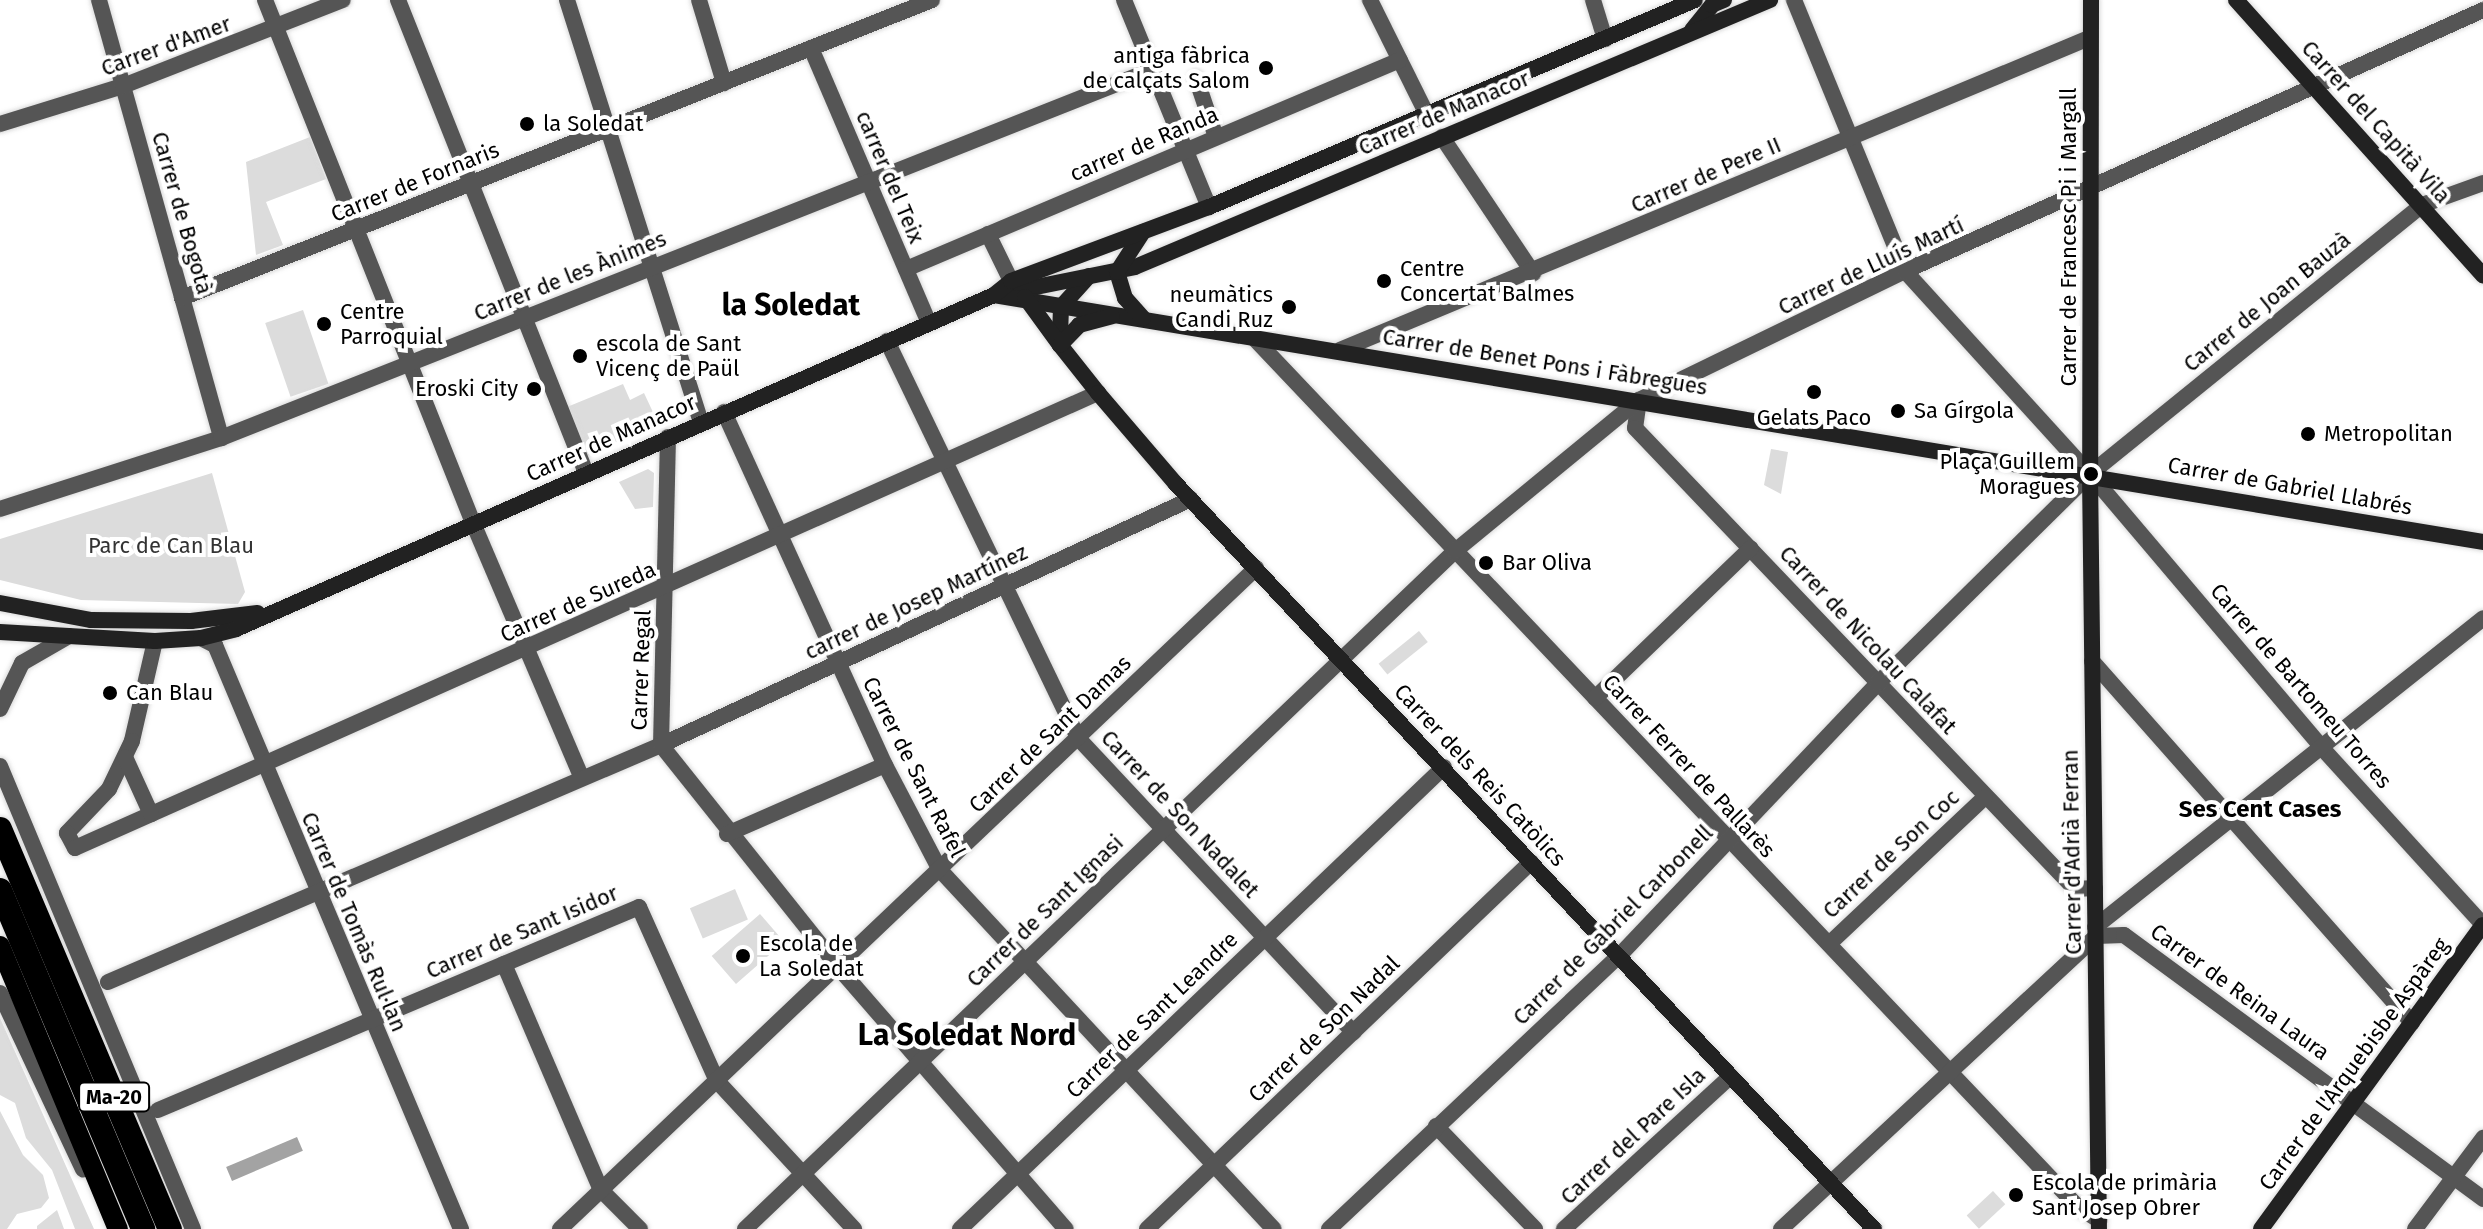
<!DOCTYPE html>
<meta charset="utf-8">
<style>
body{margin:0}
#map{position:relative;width:2483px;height:1229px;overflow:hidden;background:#fff;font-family:"Fira Sans",sans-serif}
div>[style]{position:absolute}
.green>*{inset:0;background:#dcdcdc;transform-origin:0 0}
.water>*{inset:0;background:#a3a3a3;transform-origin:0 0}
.roads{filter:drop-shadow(0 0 2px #dbdbdb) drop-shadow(0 0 2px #dbdbdb)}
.street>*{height:16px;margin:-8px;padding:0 8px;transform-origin:8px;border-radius:8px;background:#555}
.secondary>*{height:16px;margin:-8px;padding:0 8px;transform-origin:8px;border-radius:8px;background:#222}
.primary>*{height:20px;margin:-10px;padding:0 10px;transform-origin:10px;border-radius:10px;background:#000}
.highway>*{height:24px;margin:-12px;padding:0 12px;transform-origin:12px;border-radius:12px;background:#000}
.dots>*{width:22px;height:22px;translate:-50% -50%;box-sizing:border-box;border:4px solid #fff;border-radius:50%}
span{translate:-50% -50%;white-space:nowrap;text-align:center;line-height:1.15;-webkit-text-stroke:8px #fff;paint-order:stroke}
.shield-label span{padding:2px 6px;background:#fff;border:2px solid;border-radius:6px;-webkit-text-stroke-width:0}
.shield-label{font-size:20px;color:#000;font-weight:700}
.street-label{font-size:22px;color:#000}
.poi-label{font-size:22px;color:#000}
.right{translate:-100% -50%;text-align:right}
.left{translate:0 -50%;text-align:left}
.park-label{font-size:22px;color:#333}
.neighbourhood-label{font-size:24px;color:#000;font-weight:700}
.district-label{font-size:30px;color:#000;font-weight:700}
</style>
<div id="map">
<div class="green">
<div style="clip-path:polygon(310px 137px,326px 179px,266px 202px,283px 245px,256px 255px,246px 162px)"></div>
<div style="left:303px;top:310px;width:78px;height:40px;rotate:71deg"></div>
<div style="clip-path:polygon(623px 384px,630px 400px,644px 393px,659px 425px,587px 456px,567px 407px)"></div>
<div style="clip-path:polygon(1771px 449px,1788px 452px,1781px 494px,1764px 485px)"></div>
<div style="clip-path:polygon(648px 469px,654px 473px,653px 507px,635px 509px,619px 482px)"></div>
<div style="clip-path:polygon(212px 473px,245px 592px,238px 604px,81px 600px,0 580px,0 539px)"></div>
<div style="left:1419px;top:631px;width:14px;height:52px;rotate:51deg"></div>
<div style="left:735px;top:889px;width:33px;height:49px;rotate:67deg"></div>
<div style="left:760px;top:914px;width:37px;height:64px;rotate:49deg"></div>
<div style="clip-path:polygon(0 1018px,94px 1229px,75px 1229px,52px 1170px,26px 1138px,15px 1103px,0 1095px)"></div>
<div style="clip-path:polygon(0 1111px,23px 1155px,43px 1175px,49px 1198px,41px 1208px,17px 1214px,7px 1229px,0 1229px)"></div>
<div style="left:1993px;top:1191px;width:18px;height:36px;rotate:47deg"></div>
<div style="clip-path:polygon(57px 1210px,64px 1229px,37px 1229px,37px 1226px)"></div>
</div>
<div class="water">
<div style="left:297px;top:1137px;width:15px;height:77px;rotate:67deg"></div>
</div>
<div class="roads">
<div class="street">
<div style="left:99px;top:0;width:455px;rotate:74.4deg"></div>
<div style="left:265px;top:0;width:563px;rotate:68.31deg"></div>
<div style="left:473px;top:523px;width:277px;rotate:66.9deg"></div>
<div style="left:398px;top:0;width:509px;rotate:68.32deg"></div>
<div style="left:567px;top:0;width:444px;rotate:72.4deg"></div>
<div style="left:699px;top:0;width:87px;rotate:73.2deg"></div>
<div style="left:1124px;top:0;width:224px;rotate:67.7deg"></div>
<div style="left:1370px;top:0;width:128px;rotate:63.6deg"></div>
<div style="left:1593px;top:0;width:41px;rotate:72.9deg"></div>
<div style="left:1794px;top:0;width:293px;rotate:67.7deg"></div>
<div style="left:1905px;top:271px;width:275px;rotate:47.7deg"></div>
<div style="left:2090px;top:474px;width:360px;rotate:49.7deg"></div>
<div style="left:2323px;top:749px;width:238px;rotate:47.7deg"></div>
<div style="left:811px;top:48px;width:299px;rotate:66.8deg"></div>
<div style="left:1196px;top:78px;width:62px;rotate:71.3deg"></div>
<div style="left:0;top:124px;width:129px;rotate:-17.2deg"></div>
<div style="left:123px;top:86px;width:236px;rotate:-21.4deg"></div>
<div style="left:1442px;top:137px;width:164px;rotate:56.2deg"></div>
<div style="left:988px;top:234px;width:52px;rotate:63.9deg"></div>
<div style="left:906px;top:269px;width:536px;rotate:-22.93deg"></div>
<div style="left:182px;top:298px;width:807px;rotate:-21.67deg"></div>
<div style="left:1252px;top:336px;width:1200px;rotate:46.52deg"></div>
<div style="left:2078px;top:1207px;width:25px;rotate:32deg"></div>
<div style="left:887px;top:341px;width:441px;rotate:64.3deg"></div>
<div style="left:1078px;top:738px;width:403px;rotate:46.9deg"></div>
<div style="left:1340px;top:350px;width:811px;rotate:-22.61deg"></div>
<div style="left:1639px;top:400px;width:28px;rotate:98deg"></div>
<div style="left:1635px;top:428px;width:637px;rotate:46.34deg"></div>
<div style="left:2075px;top:889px;width:20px;rotate:-3deg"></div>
<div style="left:724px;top:412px;width:388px;rotate:65.5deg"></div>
<div style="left:885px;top:765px;width:119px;rotate:62.4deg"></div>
<div style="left:940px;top:870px;width:490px;rotate:47.1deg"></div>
<div style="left:668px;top:437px;width:308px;rotate:91.3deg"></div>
<div style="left:661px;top:745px;width:284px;rotate:51.4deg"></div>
<div style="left:838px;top:967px;width:347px;rotate:49deg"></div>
<div style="left:0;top:509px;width:232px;rotate:-17.8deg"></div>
<div style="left:221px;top:438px;width:1001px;rotate:-21.57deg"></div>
<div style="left:201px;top:638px;width:16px;rotate:27deg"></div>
<div style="left:215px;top:645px;width:634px;rotate:67.16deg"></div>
<div style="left:155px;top:641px;width:103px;rotate:103deg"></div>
<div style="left:132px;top:741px;width:53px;rotate:115.6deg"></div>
<div style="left:109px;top:789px;width:61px;rotate:133.7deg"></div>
<div style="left:67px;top:833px;width:17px;rotate:62deg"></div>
<div style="left:75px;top:848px;width:1120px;rotate:-23.98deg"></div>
<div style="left:2092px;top:661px;width:483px;rotate:48.5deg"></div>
<div style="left:1595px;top:698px;width:216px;rotate:-43.9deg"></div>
<div style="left:0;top:709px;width:51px;rotate:-64.4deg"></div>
<div style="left:22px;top:663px;width:54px;rotate:-29.9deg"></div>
<div style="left:125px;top:757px;width:63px;rotate:65.5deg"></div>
<div style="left:0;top:766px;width:502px;rotate:67.37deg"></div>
<div style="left:727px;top:834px;width:172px;rotate:-23.6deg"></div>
<div style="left:2095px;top:927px;width:496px;rotate:-38.5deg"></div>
<div style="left:1829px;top:944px;width:214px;rotate:-43.3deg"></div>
<div style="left:504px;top:964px;width:246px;rotate:66.8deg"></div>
<div style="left:601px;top:1190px;width:55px;rotate:45deg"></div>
<div style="left:108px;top:982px;width:602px;rotate:-23.2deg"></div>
<div style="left:661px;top:745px;width:584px;rotate:-24.9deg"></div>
<div style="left:0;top:993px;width:195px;rotate:64.8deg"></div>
<div style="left:158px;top:1110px;width:522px;rotate:-22.88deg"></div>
<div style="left:639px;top:907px;width:191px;rotate:65.9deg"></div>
<div style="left:717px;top:1081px;width:202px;rotate:47.2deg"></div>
<div style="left:1436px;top:1126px;width:143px;rotate:46.1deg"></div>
<div style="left:560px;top:1229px;width:960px;rotate:-43.52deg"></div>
<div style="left:745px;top:1229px;width:982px;rotate:-43.68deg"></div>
<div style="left:1455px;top:551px;width:238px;rotate:-39.4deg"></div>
<div style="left:1639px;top:400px;width:296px;rotate:-25.9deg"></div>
<div style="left:1905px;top:271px;width:634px;rotate:-24.3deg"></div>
<div style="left:960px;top:1229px;width:669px;rotate:-43.67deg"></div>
<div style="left:1147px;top:1229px;width:531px;rotate:-43.7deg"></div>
<div style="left:1329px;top:1229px;width:398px;rotate:-43.3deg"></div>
<div style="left:1619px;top:956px;width:376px;rotate:-46.5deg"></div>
<div style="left:1878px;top:683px;width:298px;rotate:-44.6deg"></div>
<div style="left:2090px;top:474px;width:427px;rotate:-39deg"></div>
<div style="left:2422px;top:205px;width:65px;rotate:-19.8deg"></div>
<div style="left:1564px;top:1229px;width:226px;rotate:-42.5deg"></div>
<div style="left:1781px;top:1229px;width:430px;rotate:-42.9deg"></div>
<div style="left:2096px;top:936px;width:28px;rotate:-2deg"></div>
<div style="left:2124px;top:935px;width:446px;rotate:36.3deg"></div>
<div style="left:2415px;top:1229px;width:114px;rotate:-53.2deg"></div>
</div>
<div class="secondary">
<div style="left:2091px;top:0;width:474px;rotate:90.1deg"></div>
<div style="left:2090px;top:474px;width:755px;rotate:89.32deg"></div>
<div style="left:2236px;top:0;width:370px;rotate:48.1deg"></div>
<div style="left:1692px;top:30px;width:32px;rotate:-51deg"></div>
<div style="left:1712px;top:5px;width:13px;rotate:-23deg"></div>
<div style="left:1089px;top:276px;width:42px;rotate:132.1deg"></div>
<div style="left:1061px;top:307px;width:38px;rotate:92deg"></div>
<div style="left:1060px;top:345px;width:61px;rotate:51.6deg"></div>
<div style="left:1098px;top:393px;width:120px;rotate:49.4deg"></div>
<div style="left:1176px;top:484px;width:1021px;rotate:46.87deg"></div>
<div style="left:1011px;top:292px;width:126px;rotate:-11.4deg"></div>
<div style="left:1135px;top:267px;width:689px;rotate:-22.81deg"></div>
<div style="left:994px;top:295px;width:1509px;rotate:9.42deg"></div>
<div style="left:1025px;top:297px;width:59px;rotate:53.9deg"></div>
<div style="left:1060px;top:345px;width:28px;rotate:-46deg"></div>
<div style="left:1079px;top:325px;width:34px;rotate:-15deg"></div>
<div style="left:1143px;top:318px;width:27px;rotate:-132deg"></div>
<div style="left:1125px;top:298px;width:27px;rotate:-107deg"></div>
<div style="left:1117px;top:272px;width:48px;rotate:-57deg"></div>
<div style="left:0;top:603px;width:93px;rotate:10.6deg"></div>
<div style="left:91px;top:620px;width:100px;rotate:0.6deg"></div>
<div style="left:191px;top:621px;width:67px;rotate:-6.8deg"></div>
<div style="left:0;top:632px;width:155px;rotate:3.3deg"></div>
<div style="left:155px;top:641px;width:46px;rotate:-3.7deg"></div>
<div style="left:201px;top:638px;width:36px;rotate:-14deg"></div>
<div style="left:236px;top:629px;width:828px;rotate:-23.78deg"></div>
<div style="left:994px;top:295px;width:22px;rotate:-39deg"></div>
<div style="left:1011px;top:281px;width:211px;rotate:-20.5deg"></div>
<div style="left:1209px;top:207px;width:528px;rotate:-23.07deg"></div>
<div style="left:2261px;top:1229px;width:376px;rotate:-53.9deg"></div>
</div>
<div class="primary">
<div style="left:0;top:946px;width:307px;rotate:67.4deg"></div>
</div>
<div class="highway">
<div style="left:0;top:829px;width:435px;rotate:67deg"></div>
<div style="left:0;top:890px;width:368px;rotate:67.1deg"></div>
</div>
</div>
<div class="dots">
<div style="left:1266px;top:68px;background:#000"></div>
<div style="left:527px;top:124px;background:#000"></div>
<div style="left:1384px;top:281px;background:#000"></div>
<div style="left:1289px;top:307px;background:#000"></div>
<div style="left:324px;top:324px;background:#000"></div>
<div style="left:580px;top:356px;background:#000"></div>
<div style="left:534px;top:389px;background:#000"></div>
<div style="left:1814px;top:392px;background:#000"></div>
<div style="left:1898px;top:411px;background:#000"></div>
<div style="left:2308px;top:434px;background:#000"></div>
<div style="left:2091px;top:474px;background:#000"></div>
<div style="left:1486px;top:563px;background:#000"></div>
<div style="left:110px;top:693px;background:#000"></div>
<div style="left:743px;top:956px;background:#000"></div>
<div style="left:2016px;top:1195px;background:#000"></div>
</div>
<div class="shield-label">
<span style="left:114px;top:1097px">Ma-20</span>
</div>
<div class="street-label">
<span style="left:166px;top:46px;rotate:-20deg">Carrer d'Amer</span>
<span style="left:1444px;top:113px;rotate:-23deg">Carrer de Manacor</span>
<span style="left:2376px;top:122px;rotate:48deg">Carrer del Capità Vila</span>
<span style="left:1144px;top:144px;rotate:-23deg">carrer de Randa</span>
<span style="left:1706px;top:175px;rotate:-23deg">Carrer de Pere II</span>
<span style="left:890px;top:177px;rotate:67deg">carrer del Teix</span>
<span style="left:415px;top:182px;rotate:-22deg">Carrer de Fornaris</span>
<span style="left:182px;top:213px;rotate:74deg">Carrer de Bogotà</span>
<span style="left:2069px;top:237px;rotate:-90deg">Carrer de Francesc Pi i Margall</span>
<span style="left:1871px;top:266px;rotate:-25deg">Carrer de Lluís Martí</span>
<span style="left:570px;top:276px;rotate:-22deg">Carrer de les Ànimes</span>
<span style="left:2267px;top:302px;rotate:-39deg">Carrer de Joan Bauzà</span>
<span style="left:1545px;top:362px;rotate:9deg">Carrer de Benet Pons i Fàbregues</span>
<span style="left:611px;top:438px;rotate:-24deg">Carrer de Manacor</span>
<span style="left:2290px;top:486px;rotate:10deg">Carrer de Gabriel Llabrés</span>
<span style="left:578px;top:602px;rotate:-24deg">Carrer de Sureda</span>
<span style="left:916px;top:602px;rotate:-25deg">carrer de Josep Martínez</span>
<span style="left:1868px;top:640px;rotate:47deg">Carrer de Nicolau Calafat</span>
<span style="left:641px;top:670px;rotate:-88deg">Carrer Regal</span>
<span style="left:2301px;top:686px;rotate:49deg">Carrer de Bartomeu Torres</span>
<span style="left:1050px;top:734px;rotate:-44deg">Carrer de Sant Damas</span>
<span style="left:1689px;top:766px;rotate:47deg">Carrer Ferrer de Pallarès</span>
<span style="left:914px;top:767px;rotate:63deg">Carrer de Sant Rafel</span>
<span style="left:1480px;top:775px;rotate:47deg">Carrer dels Reis Catòlics</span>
<span style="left:1180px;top:814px;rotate:47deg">Carrer de Son Nadalet</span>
<span style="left:2072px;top:852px;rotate:-91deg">Carrer d'Adrià Ferran</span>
<span style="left:1891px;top:854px;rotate:-43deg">Carrer de Son Coc</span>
<span style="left:1045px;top:911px;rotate:-44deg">Carrer de Sant Ignasi</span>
<span style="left:354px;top:922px;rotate:67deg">Carrer de Tomàs Rul·lan</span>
<span style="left:1613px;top:925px;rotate:-45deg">Carrer de Gabriel Carbonell</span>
<span style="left:522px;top:932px;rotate:-23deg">Carrer de Sant Isidor</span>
<span style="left:2240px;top:992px;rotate:36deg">Carrer de Reina Laura</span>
<span style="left:1152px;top:1015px;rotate:-44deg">Carrer de Sant Leandre</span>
<span style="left:1324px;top:1029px;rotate:-44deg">Carrer de Son Nadal</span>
<span style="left:2354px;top:1064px;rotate:-54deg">Carrer de l'Arquebisbe Aspàreg</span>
<span style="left:1633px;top:1136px;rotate:-43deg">Carrer del Pare Isla</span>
</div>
<div class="poi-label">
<span class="right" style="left:1250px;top:68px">antiga fàbrica<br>de calçats Salom</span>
<span class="left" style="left:543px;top:124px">la Soledat</span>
<span class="left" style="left:1400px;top:281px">Centre<br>Concertat Balmes</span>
<span class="right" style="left:1273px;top:307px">neumàtics<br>Candi Ruz</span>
<span class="left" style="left:340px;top:324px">Centre<br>Parroquial</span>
<span class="left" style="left:596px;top:356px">escola de Sant<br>Vicenç de Paül</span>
<span class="right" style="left:518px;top:389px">Eroski City</span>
<span class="left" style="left:1914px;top:411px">Sa Gírgola</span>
<span style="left:1814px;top:418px">Gelats Paco</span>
<span class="left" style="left:2324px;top:434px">Metropolitan</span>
<span class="right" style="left:2075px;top:474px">Plaça Guillem<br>Moragues</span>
<span class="left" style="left:1502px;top:563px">Bar Oliva</span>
<span class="left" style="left:126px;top:693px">Can Blau</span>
<span class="left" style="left:759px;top:956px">Escola de<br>La Soledat</span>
<span class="left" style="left:2032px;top:1195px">Escola de primària<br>Sant Josep Obrer</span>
</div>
<div class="park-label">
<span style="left:171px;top:546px">Parc de Can Blau</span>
</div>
<div class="neighbourhood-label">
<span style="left:2260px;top:810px">Ses Cent Cases</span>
</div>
<div class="district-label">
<span style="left:791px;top:305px">la Soledat</span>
<span style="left:967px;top:1035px">La Soledat Nord</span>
</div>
</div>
